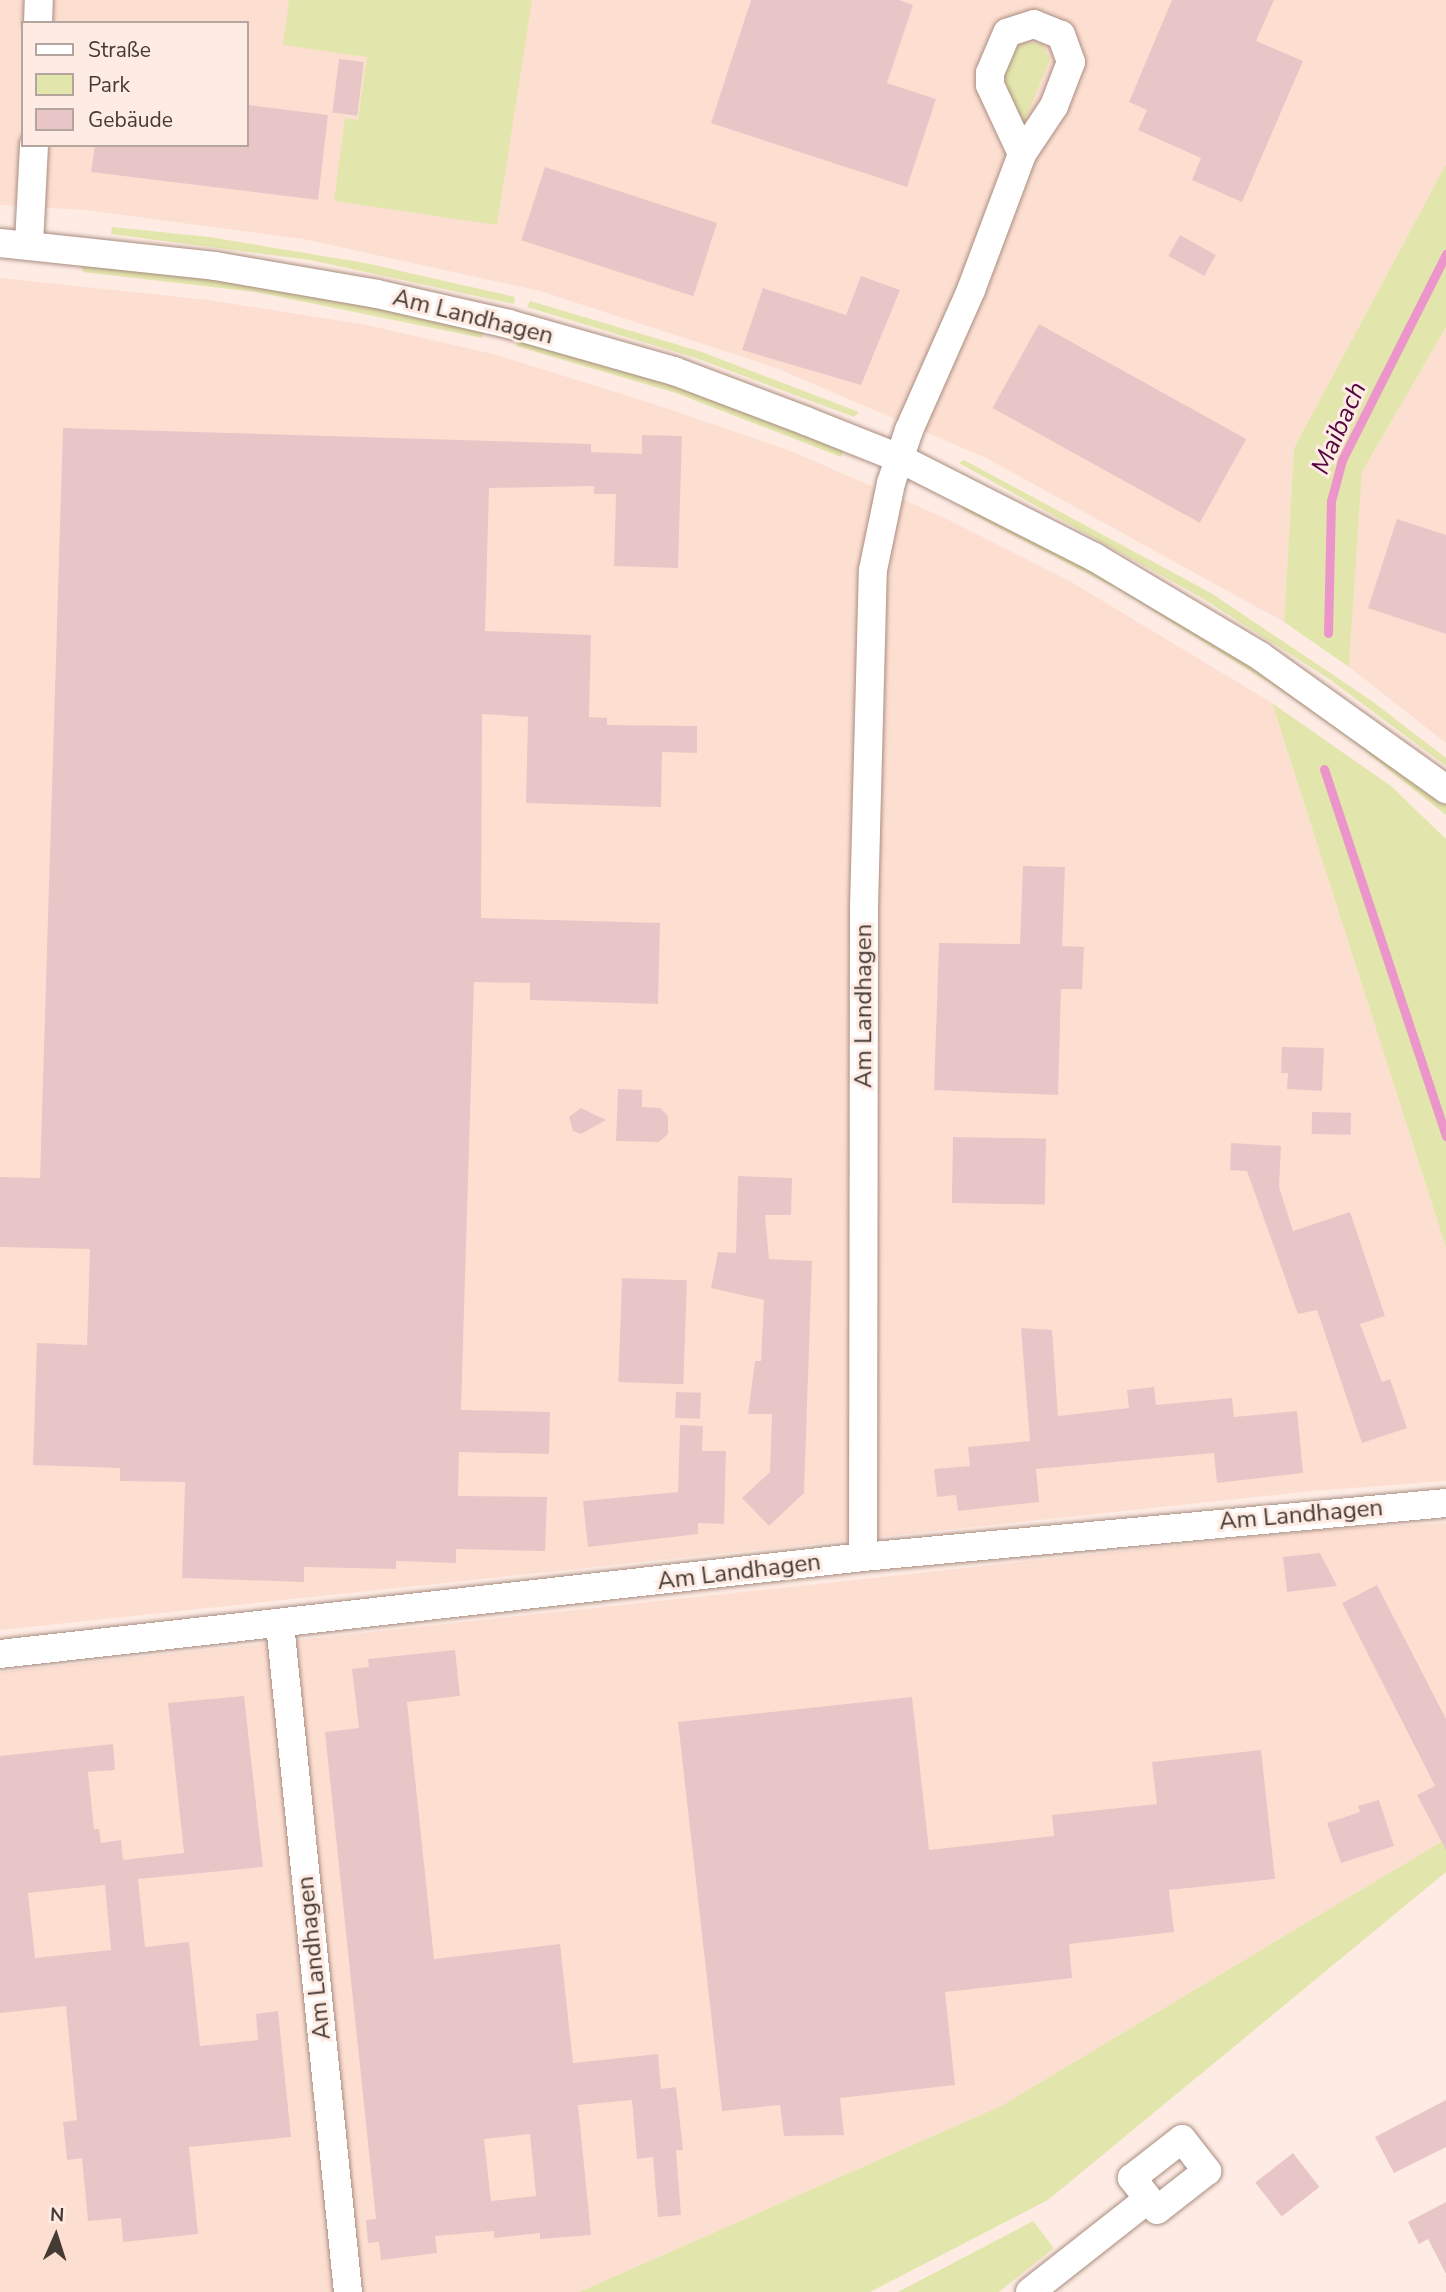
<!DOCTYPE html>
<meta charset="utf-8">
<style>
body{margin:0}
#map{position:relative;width:1446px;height:2292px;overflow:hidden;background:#feece4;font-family:"Nunito Sans",sans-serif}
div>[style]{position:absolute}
.built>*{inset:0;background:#fddfd1}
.green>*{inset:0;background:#e3e6ac}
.stream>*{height:9px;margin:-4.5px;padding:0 4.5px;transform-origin:4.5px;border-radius:4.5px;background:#ec95cb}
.building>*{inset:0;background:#e8c6c8;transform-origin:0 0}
.roads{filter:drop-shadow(0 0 2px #a98d81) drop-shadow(0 0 2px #a98d81)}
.minor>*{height:28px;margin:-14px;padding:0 14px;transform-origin:14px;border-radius:14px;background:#fff}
span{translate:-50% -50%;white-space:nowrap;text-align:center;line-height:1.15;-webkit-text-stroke:6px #feece4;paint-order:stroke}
.street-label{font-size:24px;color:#453a34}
.water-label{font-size:26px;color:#54063f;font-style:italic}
.legend{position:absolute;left:21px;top:21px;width:228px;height:126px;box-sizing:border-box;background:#feece4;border:2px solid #b4a59e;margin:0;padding:9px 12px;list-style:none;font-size:21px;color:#453a34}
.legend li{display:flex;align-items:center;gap:14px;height:35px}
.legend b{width:35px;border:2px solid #b4a59e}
.north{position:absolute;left:21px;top:2201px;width:70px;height:70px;-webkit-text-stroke:5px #feece4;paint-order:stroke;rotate:3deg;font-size:19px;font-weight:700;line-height:28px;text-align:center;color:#453a34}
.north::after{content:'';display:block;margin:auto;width:24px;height:32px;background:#453a34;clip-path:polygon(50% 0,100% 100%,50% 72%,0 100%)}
</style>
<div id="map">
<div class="built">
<div style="clip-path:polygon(evenodd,0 0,1446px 0,1446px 164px,1294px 448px,1284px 622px,986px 458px,776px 368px,540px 291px,303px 239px,85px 210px,0 205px,0 0,23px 23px,247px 23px,247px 145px,23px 145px,23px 23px)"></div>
<div style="clip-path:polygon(0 278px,209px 300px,367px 325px,497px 355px,660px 406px,791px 451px,945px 518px,1073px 583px,1272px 703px,1446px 1248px,1446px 1481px,1313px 1491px,0 1630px)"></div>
<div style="clip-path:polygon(1446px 327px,1446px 743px,1349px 667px,1362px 472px)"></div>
<div style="clip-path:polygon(1446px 1523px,1446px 1839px,1001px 2106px,579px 2292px,0 2292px,0 1672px,1318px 1530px)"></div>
</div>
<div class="green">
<div style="clip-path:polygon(289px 0,532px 0,497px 225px,334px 201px,345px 118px,358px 120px,367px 57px,283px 45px)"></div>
<div style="clip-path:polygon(1022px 42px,1042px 44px,1050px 59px,1023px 125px,1008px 96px,1004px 76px,1007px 60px)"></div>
<div style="clip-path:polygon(1446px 164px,1446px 327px,1362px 472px,1349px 667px,1284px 622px,1294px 448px)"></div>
<div style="clip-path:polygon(112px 227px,209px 237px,365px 263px,515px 297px,514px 304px,310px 260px,111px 234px)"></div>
<div style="clip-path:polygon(81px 265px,154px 271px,327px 296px,485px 330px,482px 338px,256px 292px,83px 272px)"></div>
<div style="clip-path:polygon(530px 301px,699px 351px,859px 412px,854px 417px,696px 358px,527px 307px)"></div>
<div style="clip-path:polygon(518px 339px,679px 387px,844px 449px,841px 457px,676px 393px,516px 346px)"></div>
<div style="clip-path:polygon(964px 460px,1211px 593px,1372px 701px,1446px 758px,1446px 766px,1329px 679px,1202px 598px,959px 463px)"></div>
<div style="clip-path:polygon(960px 502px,1162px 608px,1382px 753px,1446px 804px,1446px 815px,1345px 735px,1273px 685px,1118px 589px,964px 510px)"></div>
<div style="clip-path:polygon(1272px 703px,1391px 786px,1446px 839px,1446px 1248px)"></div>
<div style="clip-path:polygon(1446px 1839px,1446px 1872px,1048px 2200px,870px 2292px,579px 2292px,1001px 2106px)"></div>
<div style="clip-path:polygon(1033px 2221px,1054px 2248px,999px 2292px,898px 2292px)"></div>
</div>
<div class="stream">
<div style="left:1328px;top:633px;width:132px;rotate:-88.7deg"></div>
<div style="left:1331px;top:501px;width:42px;rotate:-75deg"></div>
<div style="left:1342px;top:460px;width:231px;rotate:-63.2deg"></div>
<div style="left:1324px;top:769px;width:387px;rotate:71.6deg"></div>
</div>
<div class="building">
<div style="clip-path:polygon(751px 0,899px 0,913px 5px,887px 83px,936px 99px,907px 187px,711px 123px)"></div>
<div style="clip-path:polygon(1172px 0,1274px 0,1256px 41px,1303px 61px,1242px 202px,1192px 180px,1201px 158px,1138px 130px,1147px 110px,1129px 102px)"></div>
<div style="left:339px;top:59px;width:25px;height:54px;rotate:7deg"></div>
<div style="clip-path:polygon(247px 105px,328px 115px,318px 200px,91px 172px,95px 145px,247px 145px)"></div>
<div style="left:545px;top:167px;width:181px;height:77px;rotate:18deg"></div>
<div style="left:1180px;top:235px;width:41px;height:24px;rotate:29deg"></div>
<div style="clip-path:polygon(861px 276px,900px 290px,861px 385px,742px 350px,763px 288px,846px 315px)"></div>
<div style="left:1039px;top:324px;width:237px;height:96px;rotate:29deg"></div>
<div style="clip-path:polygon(63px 428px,591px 444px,591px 452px,642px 454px,642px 435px,682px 436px,678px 568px,614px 566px,616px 494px,594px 494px,594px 486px,489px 488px,485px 631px,591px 635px,589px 717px,607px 718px,607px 725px,697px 726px,697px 753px,662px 752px,661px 807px,526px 803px,528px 717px,482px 714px,481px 918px,660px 923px,658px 1004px,530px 1000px,530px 983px,474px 982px,461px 1410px,550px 1412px,549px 1454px,459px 1452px,458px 1496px,547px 1497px,545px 1551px,456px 1549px,456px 1563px,396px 1561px,396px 1569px,304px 1567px,304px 1582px,182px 1578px,185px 1482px,120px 1481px,120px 1468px,33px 1465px,37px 1343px,87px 1345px,90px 1249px,0 1247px,0 1177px,40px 1178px)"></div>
<div style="clip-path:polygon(1397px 519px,1446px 535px,1446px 634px,1368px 608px)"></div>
<div style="clip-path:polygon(1023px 866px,1065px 867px,1062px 946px,1084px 947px,1082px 989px,1061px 989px,1058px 1095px,934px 1090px,939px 943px,1020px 944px)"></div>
<div style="clip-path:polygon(1282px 1047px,1324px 1048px,1322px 1091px,1287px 1089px,1288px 1073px,1281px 1073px)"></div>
<div style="clip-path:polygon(618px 1089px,642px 1090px,642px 1107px,660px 1108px,668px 1116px,668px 1134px,659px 1142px,616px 1141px)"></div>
<div style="clip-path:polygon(581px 1108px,606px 1120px,581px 1134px,573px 1131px,569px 1117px)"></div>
<div style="left:1312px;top:1112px;width:39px;height:22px;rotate:1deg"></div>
<div style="left:953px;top:1137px;width:93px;height:66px;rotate:1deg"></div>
<div style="clip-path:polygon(1231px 1143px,1281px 1146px,1279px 1187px,1293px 1231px,1350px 1212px,1385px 1316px,1360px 1324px,1382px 1382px,1390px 1379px,1407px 1428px,1362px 1443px,1317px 1310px,1298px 1314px,1247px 1171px,1230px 1170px)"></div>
<div style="clip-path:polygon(738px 1176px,792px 1178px,791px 1215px,765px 1215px,769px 1259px,812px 1261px,804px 1493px,769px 1526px,742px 1498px,770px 1472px,772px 1414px,748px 1414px,755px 1361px,761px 1361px,764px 1300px,711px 1288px,718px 1252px,736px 1253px)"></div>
<div style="left:622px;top:1278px;width:65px;height:104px;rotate:2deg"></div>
<div style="clip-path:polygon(1021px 1328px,1052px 1330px,1058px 1416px,1129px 1408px,1127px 1390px,1154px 1387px,1156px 1405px,1232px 1398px,1234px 1417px,1297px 1411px,1303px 1473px,1217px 1483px,1214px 1453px,1036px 1469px,1039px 1502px,958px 1511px,956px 1495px,937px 1497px,934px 1469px,970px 1466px,968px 1447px,1030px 1441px)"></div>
<div style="left:676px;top:1392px;width:25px;height:26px;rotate:2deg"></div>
<div style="clip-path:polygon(680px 1425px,703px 1426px,702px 1451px,726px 1451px,724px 1524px,698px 1523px,698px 1534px,588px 1547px,583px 1501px,678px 1492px)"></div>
<div style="clip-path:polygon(1320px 1553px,1337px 1586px,1287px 1592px,1283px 1557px)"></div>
<div style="clip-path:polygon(1377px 1585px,1446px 1719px,1446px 1850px,1417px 1795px,1435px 1786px,1342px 1603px)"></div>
<div style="clip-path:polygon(evenodd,455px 1650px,460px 1696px,407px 1702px,434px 1959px,560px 1944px,573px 2063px,658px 2054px,661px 2089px,676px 2087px,683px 2150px,676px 2150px,681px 2215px,658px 2217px,653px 2157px,637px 2159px,632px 2100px,578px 2105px,591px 2235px,540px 2239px,540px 2233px,494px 2238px,494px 2231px,435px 2236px,437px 2253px,381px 2260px,379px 2242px,368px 2243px,366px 2220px,376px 2219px,325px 1732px,359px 1728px,352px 1669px,369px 1667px,368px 1659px,455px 1650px,530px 2134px,536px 2196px,491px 2201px,484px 2139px,530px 2134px)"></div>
<div style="clip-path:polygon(evenodd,244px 1696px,263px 1867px,138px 1879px,145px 1947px,189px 1942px,200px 2046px,258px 2040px,256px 2014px,278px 2011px,291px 2137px,189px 2147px,198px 2234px,123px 2242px,121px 2218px,88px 2221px,82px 2158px,67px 2160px,63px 2122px,77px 2120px,66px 2006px,0 2013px,0 1756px,113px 1744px,115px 1770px,88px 1772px,94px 1829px,99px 1829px,101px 1843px,121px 1840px,123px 1860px,184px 1853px,168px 1703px,244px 1696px,105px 1885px,111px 1950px,35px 1958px,28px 1893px,105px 1885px)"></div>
<div style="clip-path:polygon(912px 1697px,929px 1850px,1054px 1836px,1052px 1815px,1157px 1804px,1152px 1762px,1261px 1750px,1275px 1879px,1169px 1890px,1174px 1932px,1069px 1944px,1072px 1978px,945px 1992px,955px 2085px,840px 2098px,844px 2135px,784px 2136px,780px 2105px,722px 2111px,678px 1722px)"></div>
<div style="clip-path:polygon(1379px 1800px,1394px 1846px,1341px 1863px,1327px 1823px,1360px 1812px,1358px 1806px)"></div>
<div style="clip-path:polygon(1446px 2100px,1446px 2147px,1394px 2173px,1375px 2137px)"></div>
<div style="left:1293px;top:2153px;width:43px;height:48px;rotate:52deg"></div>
<div style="clip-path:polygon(1446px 2202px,1446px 2274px,1428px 2239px,1419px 2244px,1408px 2222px)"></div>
</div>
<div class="roads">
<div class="minor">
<div style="left:38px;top:23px;width:23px;rotate:-88deg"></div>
<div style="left:0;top:243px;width:216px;rotate:6.1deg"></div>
<div style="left:215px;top:266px;width:164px;rotate:9.8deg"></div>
<div style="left:377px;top:294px;width:135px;rotate:12.8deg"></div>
<div style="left:509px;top:324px;width:172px;rotate:15.9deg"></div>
<div style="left:674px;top:371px;width:141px;rotate:20.7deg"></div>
<div style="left:806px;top:421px;width:100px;rotate:21.7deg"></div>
<div style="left:899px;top:458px;width:219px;rotate:26.9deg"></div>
<div style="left:1094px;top:557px;width:193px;rotate:30.8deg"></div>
<div style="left:1260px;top:656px;width:229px;rotate:35.6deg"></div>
<div style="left:29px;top:244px;width:99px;rotate:-87.1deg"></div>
<div style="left:863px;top:1557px;width:649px;rotate:-89.91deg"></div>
<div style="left:864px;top:908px;width:338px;rotate:-88.5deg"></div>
<div style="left:873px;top:570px;width:89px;rotate:-78.3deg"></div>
<div style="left:891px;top:483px;width:56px;rotate:-71.2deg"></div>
<div style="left:909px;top:430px;width:153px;rotate:-66.1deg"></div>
<div style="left:971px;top:290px;width:145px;rotate:-69.4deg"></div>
<div style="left:1022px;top:154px;width:58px;rotate:-56.3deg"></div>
<div style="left:1054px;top:106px;width:47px;rotate:-68.9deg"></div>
<div style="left:1071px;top:62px;width:29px;rotate:-110deg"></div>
<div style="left:1061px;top:35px;width:29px;rotate:-158deg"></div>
<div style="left:1034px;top:24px;width:28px;rotate:162deg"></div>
<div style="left:1007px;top:33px;width:43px;rotate:113deg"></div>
<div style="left:990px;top:73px;width:12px;rotate:90deg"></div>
<div style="left:990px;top:85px;width:76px;rotate:65.1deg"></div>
<div style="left:280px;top:1624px;width:671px;rotate:84.19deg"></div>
<div style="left:0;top:1654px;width:868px;rotate:-6.41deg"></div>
<div style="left:863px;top:1557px;width:585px;rotate:-5.29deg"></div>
<div style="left:1182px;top:2139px;width:41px;rotate:52deg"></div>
<div style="left:1207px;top:2171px;width:63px;rotate:142deg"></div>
<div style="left:1157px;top:2210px;width:41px;rotate:-128deg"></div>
<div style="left:1132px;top:2178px;width:63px;rotate:-38deg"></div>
<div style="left:1030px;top:2292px;width:150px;rotate:-38.2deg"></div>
</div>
</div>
<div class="street-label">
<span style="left:473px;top:317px;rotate:14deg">Am Landhagen</span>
<span style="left:864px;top:1006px;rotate:-90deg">Am Landhagen</span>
<span style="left:1301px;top:1515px;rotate:-5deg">Am Landhagen</span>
<span style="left:739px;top:1572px;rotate:-7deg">Am Landhagen</span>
<span style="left:314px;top:1958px;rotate:-96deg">Am Landhagen</span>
</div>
<div class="water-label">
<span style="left:1339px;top:428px;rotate:-66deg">Maibach</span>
</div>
<ul class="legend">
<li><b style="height:9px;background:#fff"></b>Straße</li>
<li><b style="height:19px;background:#e3e6ac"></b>Park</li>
<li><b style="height:19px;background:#e8c6c8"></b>Gebäude</li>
</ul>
<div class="north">N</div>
</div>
